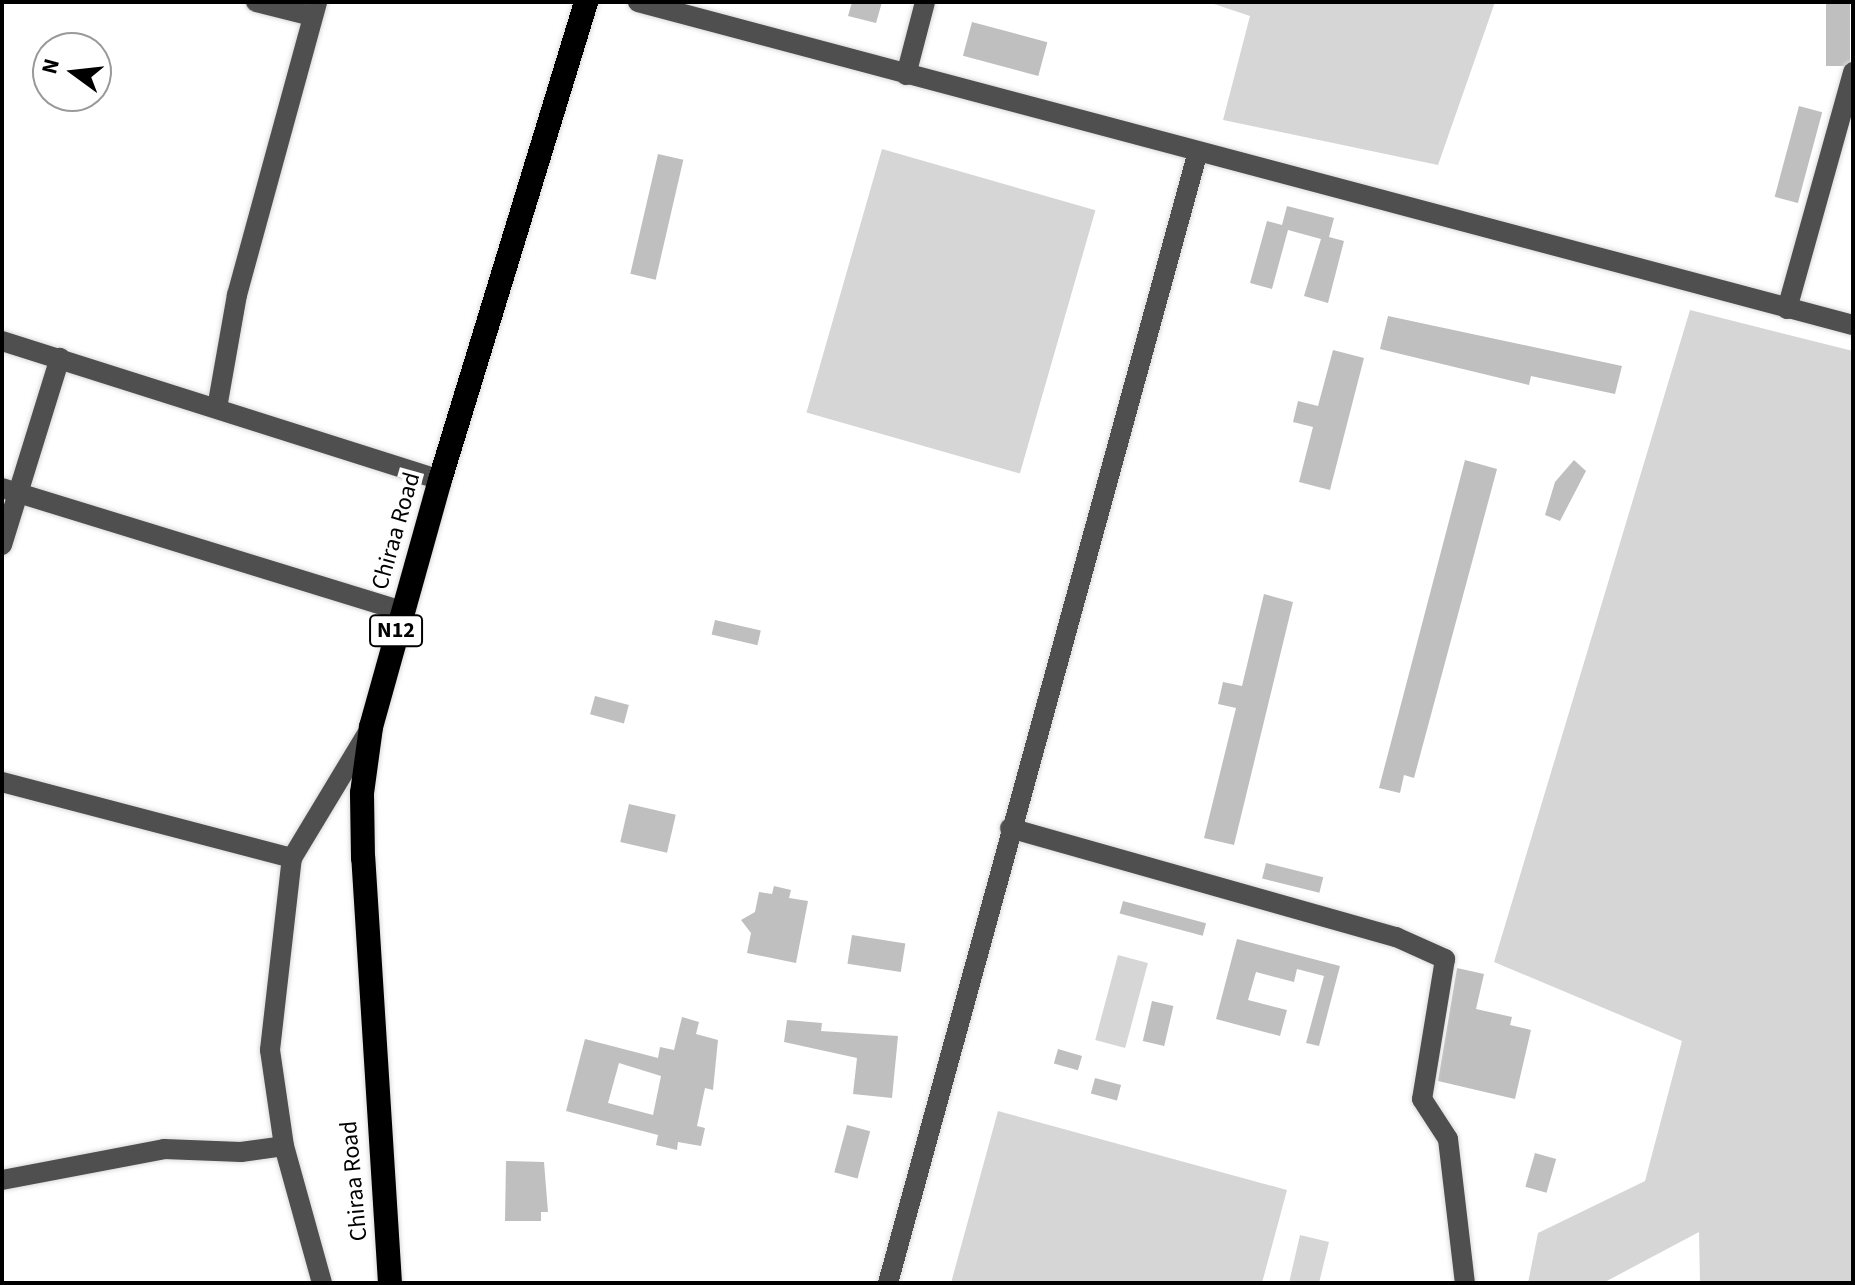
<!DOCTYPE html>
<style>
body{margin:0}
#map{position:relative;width:1855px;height:1285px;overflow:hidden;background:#fff;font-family:"Source Sans 3",sans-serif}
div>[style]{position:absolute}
.green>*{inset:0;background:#d6d6d6;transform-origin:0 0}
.building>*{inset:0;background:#bfbfbf;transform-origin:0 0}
.roads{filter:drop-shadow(0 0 2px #dbdbdb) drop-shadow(0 0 2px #dbdbdb)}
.minor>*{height:20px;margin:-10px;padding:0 10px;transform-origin:10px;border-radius:10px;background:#4f4f4f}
.highway>*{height:24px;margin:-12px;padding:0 12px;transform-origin:12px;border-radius:12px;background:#000}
span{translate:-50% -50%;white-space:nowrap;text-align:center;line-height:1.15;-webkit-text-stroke:8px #fff;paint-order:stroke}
.shield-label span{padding:2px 6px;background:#fff;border:2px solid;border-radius:6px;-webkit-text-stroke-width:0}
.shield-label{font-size:22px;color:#000;font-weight:700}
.street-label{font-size:24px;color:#000}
.frame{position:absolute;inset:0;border:4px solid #000;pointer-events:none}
.north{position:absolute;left:32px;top:32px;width:80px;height:80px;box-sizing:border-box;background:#fff;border:2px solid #999;border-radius:50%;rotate:285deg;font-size:22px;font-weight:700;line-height:32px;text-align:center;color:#000}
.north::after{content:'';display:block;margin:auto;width:28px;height:36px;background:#000;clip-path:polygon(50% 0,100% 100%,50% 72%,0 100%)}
</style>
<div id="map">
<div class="green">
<div style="clip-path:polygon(1208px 2px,1495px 2px,1438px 165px,1223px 120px,1250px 16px)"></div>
<div style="left:882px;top:149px;width:222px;height:274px;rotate:16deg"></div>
<div style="clip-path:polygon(1690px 310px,1853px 351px,1853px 1283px,1700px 1283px,1699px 1232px,1603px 1283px,1528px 1283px,1538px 1233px,1645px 1181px,1682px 1041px,1494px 962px)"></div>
<div style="left:1118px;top:955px;width:31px;height:88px;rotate:15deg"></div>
<div style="clip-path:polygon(998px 1111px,1287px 1190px,1262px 1283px,951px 1283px)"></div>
<div style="clip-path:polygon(1300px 1235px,1329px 1242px,1319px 1283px,1289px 1283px)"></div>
</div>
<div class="building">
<div style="clip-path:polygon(852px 2px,882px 2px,876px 23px,848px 16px)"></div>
<div style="left:1826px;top:2px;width:24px;height:64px"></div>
<div style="left:972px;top:22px;width:78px;height:35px;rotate:15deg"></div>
<div style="left:1799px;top:106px;width:24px;height:94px;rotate:15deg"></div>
<div style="left:658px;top:154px;width:26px;height:123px;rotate:13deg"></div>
<div style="clip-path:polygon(1287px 206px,1334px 218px,1329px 237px,1344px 241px,1328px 303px,1304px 296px,1321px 239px,1288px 230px,1272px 289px,1250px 283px,1267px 221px,1282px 225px)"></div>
<div style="clip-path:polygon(1388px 316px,1622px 366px,1615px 394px,1531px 376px,1529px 385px,1380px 349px)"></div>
<div style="clip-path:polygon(1333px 350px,1364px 358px,1330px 490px,1299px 482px,1313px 427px,1293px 422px,1298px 401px,1318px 406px)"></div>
<div style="clip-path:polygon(1465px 460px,1497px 469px,1414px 778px,1404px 775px,1400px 793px,1379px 788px)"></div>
<div style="clip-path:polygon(1574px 460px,1586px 471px,1560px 521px,1545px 515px,1555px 482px)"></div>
<div style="clip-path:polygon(1264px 594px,1293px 602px,1234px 845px,1204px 838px,1236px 708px,1218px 704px,1223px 682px,1242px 686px)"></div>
<div style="left:715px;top:620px;width:47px;height:15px;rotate:13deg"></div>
<div style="left:595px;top:696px;width:35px;height:19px;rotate:15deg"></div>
<div style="left:629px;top:804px;width:48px;height:39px;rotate:13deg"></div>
<div style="left:1266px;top:863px;width:59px;height:16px;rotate:14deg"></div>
<div style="clip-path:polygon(774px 886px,791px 890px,789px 898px,808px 901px,796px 963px,747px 953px,751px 933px,741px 920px,755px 912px,759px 892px,772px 894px)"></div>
<div style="left:1123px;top:901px;width:86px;height:13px;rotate:15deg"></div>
<div style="left:852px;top:935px;width:54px;height:29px;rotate:9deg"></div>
<div style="clip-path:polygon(1237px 939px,1340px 966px,1319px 1046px,1306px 1043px,1324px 976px,1297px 969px,1294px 982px,1256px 972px,1248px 1000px,1287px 1010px,1280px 1036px,1216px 1019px)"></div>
<div style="clip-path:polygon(1457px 968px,1484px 974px,1476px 1009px,1512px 1017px,1510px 1025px,1531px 1030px,1515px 1099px,1438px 1081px)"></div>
<div style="left:1152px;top:1001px;width:22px;height:41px;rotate:13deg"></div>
<div style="clip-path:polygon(evenodd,682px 1017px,699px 1022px,696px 1034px,718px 1040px,713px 1090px,705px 1088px,697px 1126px,705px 1128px,701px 1146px,678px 1142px,677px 1150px,656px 1145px,658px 1135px,566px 1111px,585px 1039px,658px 1058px,660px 1047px,674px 1050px,682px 1017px,619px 1063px,661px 1076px,653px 1115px,608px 1103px,619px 1063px)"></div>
<div style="clip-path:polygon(787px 1020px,822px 1023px,821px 1031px,898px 1036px,892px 1098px,853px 1094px,857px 1058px,784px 1042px)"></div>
<div style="left:1058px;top:1049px;width:25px;height:15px;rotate:16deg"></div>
<div style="left:1095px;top:1078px;width:27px;height:16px;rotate:15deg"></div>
<div style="left:847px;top:1125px;width:24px;height:49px;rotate:15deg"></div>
<div style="left:1535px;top:1153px;width:22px;height:35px;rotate:16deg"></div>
<div style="clip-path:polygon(506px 1161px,544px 1162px,548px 1212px,541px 1212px,541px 1221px,505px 1221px)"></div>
</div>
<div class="roads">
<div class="minor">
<div style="left:256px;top:2px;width:58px;rotate:14deg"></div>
<div style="left:638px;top:2px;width:1257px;rotate:14.89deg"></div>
<div style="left:906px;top:75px;width:75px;rotate:-75.4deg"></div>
<div style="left:1787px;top:309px;width:246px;rotate:-74.4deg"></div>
<div style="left:2px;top:341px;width:460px;rotate:17.6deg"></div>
<div style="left:217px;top:408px;width:115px;rotate:-80deg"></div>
<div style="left:237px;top:295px;width:304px;rotate:-74.7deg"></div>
<div style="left:2px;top:488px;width:418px;rotate:17.1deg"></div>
<div style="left:2px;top:545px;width:196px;rotate:-72.8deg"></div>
<div style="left:2px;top:782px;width:300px;rotate:14.7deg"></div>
<div style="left:1010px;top:828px;width:401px;rotate:15.8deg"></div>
<div style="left:1396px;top:937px;width:54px;rotate:24.2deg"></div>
<div style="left:1445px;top:959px;width:142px;rotate:99.3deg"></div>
<div style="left:1422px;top:1099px;width:48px;rotate:57deg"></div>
<div style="left:1448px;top:1139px;width:145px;rotate:83.3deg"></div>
<div style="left:2px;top:1180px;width:165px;rotate:-10.8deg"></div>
<div style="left:164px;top:1149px;width:77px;rotate:2.2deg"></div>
<div style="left:241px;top:1152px;width:43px;rotate:-7.9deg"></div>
<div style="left:322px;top:1283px;width:142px;rotate:-105.5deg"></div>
<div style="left:284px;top:1146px;width:97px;rotate:-98.3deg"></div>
<div style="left:270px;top:1050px;width:193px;rotate:-83.5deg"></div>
<div style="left:292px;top:858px;width:147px;rotate:-58.9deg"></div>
<div style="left:888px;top:1283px;width:1170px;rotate:-74.68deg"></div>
</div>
<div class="highway">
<div style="left:390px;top:1283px;width:426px;rotate:-93.6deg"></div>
<div style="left:363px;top:858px;width:65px;rotate:-90.9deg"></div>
<div style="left:362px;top:793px;width:67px;rotate:-82.2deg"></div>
<div style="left:371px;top:727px;width:256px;rotate:-74.4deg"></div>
<div style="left:440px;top:480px;width:500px;rotate:-73deg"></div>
</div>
</div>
<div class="shield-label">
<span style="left:396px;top:631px">N12</span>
</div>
<div class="street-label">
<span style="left:396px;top:531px;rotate:-74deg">Chiraa Road</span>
<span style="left:354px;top:1181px;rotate:-95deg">Chiraa Road</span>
</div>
<div class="frame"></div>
<div class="north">N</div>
</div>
